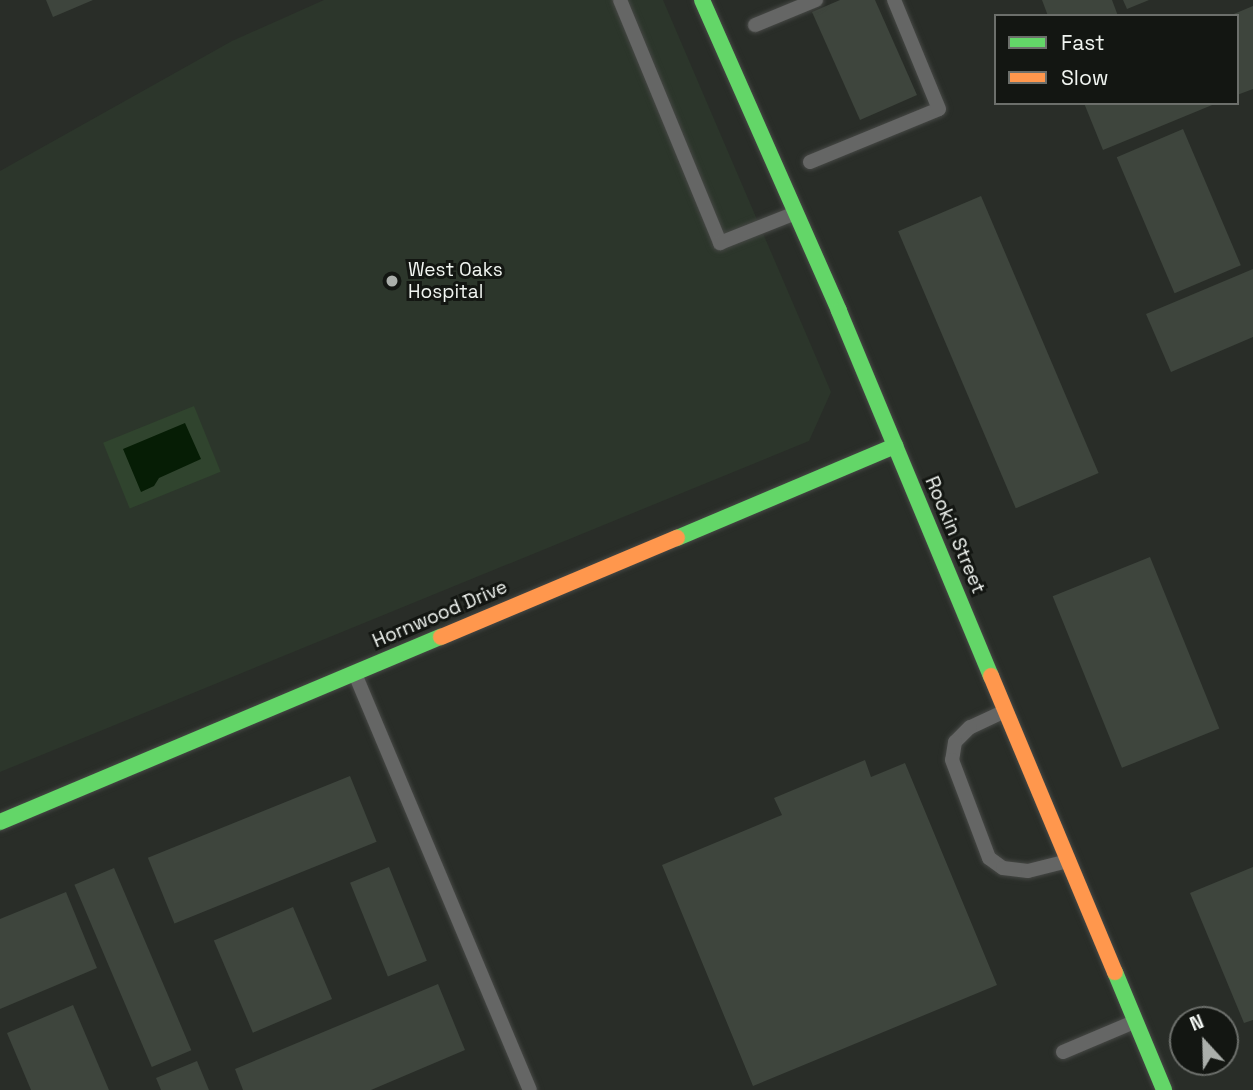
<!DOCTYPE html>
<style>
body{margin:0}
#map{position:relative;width:1253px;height:1090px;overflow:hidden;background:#292d28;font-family:"Space Grotesk",sans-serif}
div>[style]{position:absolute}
.built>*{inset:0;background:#2c362b}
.green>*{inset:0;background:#30442e;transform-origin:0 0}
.water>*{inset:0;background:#061d05}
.building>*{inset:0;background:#3e453d;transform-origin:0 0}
.roads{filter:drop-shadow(0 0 2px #464845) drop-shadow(0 0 2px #464845)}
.lane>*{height:14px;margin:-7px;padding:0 7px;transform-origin:7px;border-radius:7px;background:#656665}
.fast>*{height:16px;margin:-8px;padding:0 8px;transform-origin:8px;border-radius:8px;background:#63d668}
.slow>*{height:16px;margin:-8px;padding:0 8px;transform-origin:8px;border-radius:8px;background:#ff974d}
.dots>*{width:19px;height:19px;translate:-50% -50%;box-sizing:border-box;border:4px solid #131612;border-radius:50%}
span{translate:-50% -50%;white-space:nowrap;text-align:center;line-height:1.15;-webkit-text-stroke:6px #131612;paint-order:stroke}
.poi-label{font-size:19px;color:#f1f5f1}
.left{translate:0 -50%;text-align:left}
.street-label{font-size:19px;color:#f1f5f1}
.legend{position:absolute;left:994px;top:14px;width:245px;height:91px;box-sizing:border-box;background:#131612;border:2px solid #6c6f6b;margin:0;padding:9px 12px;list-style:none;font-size:21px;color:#f1f5f1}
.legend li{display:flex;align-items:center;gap:14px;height:35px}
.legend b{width:35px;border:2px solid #6c6f6b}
.north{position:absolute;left:1169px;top:1006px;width:70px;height:70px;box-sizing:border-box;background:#131612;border:2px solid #6c6f6b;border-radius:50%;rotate:338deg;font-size:19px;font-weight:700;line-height:28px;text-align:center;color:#f1f5f1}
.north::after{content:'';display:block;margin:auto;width:24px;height:32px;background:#abafab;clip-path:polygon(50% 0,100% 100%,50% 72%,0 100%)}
</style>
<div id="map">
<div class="built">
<div style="clip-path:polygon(324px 0,663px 0,831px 392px,809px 441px,0 772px,0 171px,232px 41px)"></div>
</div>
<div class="green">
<div style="left:194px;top:406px;width:71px;height:98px;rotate:68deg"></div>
</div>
<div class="water">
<div style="clip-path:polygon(185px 423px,201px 459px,159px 478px,154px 486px,141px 492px,123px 449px)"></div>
</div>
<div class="building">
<div style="clip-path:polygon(46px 0,93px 0,53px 17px)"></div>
<div style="clip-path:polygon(840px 0,875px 0,917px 95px,860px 120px,812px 12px)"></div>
<div style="clip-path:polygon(1042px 0,1112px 0,1118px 16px,1048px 16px)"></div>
<div style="clip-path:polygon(1123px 0,1149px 0,1127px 9px)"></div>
<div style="clip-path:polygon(1253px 6px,1253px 89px,1237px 95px,1237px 16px,1229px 16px)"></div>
<div style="clip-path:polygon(1084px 103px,1217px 103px,1103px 150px)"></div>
<div style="left:1183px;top:129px;width:148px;height:72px;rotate:67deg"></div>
<div style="left:981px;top:196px;width:301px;height:90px;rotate:67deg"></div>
<div style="clip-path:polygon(1253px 269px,1253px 337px,1171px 372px,1146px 314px)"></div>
<div style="left:1150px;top:557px;width:185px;height:105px;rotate:68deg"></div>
<div style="clip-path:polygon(865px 760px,871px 777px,905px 763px,997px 985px,753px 1086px,662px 865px,782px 815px,774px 798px)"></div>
<div style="left:350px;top:776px;width:71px;height:218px;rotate:68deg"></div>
<div style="left:389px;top:867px;width:101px;height:42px;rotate:68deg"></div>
<div style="clip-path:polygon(1253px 867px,1253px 1020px,1244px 1023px,1190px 893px)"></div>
<div style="left:114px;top:868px;width:198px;height:43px;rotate:67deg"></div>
<div style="clip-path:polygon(66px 892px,97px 968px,0 1009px,0 919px)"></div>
<div style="left:293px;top:907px;width:100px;height:86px;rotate:67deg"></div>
<div style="clip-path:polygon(438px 984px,465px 1050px,371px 1090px,243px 1090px,235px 1069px)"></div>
<div style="clip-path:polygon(73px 1005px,109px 1090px,31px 1090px,7px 1033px)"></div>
<div style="clip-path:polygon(197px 1061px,209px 1090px,161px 1090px,156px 1078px)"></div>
</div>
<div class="roads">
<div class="lane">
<div style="left:620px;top:0;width:263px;rotate:67.6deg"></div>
<div style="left:720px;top:243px;width:79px;rotate:-21.7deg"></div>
<div style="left:755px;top:25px;width:66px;rotate:-22.3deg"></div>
<div style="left:810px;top:162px;width:139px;rotate:-22.3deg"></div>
<div style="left:939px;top:109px;width:118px;rotate:-112.4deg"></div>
<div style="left:355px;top:674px;width:451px;rotate:67.2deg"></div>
<div style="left:1005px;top:711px;width:38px;rotate:155deg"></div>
<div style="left:970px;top:727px;width:21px;rotate:135deg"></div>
<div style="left:955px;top:742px;width:18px;rotate:99deg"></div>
<div style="left:952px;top:760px;width:105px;rotate:69.3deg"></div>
<div style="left:989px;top:858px;width:17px;rotate:36deg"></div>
<div style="left:1003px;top:868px;width:25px;rotate:7deg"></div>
<div style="left:1028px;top:871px;width:41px;rotate:-14deg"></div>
<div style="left:1063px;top:1052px;width:77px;rotate:-22.9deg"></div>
</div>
<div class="fast">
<div style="left:702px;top:0;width:340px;rotate:66.2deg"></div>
<div style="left:839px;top:311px;width:395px;rotate:67.4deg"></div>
<div style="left:677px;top:538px;width:237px;rotate:-22.9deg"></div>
<div style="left:0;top:822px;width:478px;rotate:-22.8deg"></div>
<div style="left:1115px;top:972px;width:128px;rotate:67.4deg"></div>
</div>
<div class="slow">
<div style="left:441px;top:637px;width:256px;rotate:-22.8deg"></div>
<div style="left:991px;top:676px;width:321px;rotate:67.3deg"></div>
</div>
</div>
<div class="dots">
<div style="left:392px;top:281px;background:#abafab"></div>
</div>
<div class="poi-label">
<span class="left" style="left:408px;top:281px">West Oaks<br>Hospital</span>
</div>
<div class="street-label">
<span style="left:955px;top:535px;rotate:67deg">Rookin Street</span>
<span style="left:440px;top:614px;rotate:-23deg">Hornwood Drive</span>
</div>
<ul class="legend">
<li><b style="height:9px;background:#63d668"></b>Fast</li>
<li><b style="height:9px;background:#ff974d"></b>Slow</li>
</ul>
<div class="north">N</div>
</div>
